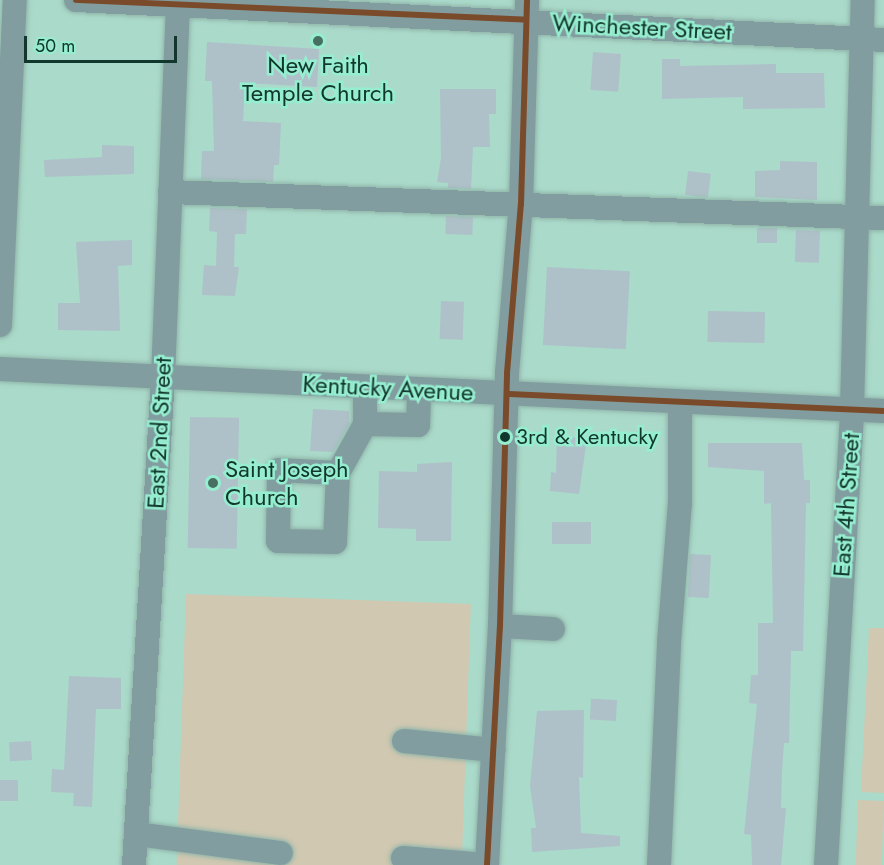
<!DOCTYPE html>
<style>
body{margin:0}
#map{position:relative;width:884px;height:865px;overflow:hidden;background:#aadaca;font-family:Jost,sans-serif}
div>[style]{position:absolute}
.green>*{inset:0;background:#d0c8b1;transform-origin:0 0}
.building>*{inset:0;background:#aec1c8;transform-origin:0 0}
.roads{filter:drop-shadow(0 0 2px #90b5a9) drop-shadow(0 0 2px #90b5a9)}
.minor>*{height:24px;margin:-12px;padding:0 12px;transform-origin:12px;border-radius:12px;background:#819da0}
.bus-1>*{height:6px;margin:-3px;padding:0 3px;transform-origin:3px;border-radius:3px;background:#7a4b2a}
.dots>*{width:16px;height:16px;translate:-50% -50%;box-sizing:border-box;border:3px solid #96eed0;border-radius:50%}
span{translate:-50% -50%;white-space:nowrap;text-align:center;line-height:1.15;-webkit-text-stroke:5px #96eed0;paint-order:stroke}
.bus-label{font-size:22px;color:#12372c}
.left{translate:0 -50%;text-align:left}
.street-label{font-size:24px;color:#12372c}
.poi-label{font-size:24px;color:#12372c}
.scale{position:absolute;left:24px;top:36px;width:153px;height:27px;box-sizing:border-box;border:3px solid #12372c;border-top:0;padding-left:8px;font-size:18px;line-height:21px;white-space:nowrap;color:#12372c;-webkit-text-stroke:4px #96eed0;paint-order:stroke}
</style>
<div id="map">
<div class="green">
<div style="left:186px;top:594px;width:285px;height:271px;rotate:2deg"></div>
<div style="clip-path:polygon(869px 628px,884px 628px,884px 793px,861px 792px)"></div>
<div style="left:858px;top:800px;width:26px;height:65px;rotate:2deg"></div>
</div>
<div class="building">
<div style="clip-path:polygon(207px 42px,319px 49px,317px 87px,245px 83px,243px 121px,281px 123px,279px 165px,274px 165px,273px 182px,201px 179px,202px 151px,214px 151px,212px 81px,205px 81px)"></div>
<div style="left:593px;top:52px;width:28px;height:38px;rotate:4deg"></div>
<div style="clip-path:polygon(662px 59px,680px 59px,680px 66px,776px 64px,776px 73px,824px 73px,825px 108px,743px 109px,743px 97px,662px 99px)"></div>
<div style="clip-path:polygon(440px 89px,496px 89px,496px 114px,489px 114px,490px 147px,473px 147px,471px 189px,448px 188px,448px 183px,437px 182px,441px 158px)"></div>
<div style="clip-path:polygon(102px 145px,134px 146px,134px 174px,45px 177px,44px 160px,102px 157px)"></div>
<div style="clip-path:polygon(780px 161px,817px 162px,817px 200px,755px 197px,755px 171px,780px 170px)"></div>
<div style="left:688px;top:171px;width:23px;height:24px;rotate:7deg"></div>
<div style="clip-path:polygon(210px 208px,247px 209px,246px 234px,235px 234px,234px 267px,239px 267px,235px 296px,202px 295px,204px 265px,216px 266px,217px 232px,209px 231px)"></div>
<div style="left:446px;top:216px;width:27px;height:18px;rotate:2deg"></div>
<div style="left:757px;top:228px;width:20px;height:15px"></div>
<div style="left:796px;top:230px;width:24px;height:32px;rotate:2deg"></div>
<div style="clip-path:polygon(132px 240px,132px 265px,118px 266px,120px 331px,58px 330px,58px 303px,80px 303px,76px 242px)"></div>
<div style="left:547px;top:267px;width:83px;height:78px;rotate:3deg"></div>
<div style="left:441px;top:301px;width:23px;height:38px;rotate:2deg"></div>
<div style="left:708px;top:311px;width:57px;height:31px;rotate:1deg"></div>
<div style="clip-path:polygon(313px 409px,349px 411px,349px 424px,333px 452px,310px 451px)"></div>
<div style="left:190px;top:417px;width:49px;height:131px;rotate:1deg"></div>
<div style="clip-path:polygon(557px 437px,587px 438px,579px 494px,550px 491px,551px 472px,556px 473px)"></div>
<div style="clip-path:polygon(708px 443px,802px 443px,804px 480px,810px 480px,810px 503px,806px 503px,803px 651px,791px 651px,789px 743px,784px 743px,782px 771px,781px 808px,786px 808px,781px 865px,752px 865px,751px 835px,744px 834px,757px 704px,749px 703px,751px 675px,758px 675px,758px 623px,773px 623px,771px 503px,764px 504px,764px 471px,708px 467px)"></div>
<div style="clip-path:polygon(452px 462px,451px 541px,416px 541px,416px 529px,378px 528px,379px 471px,417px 472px,417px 464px)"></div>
<div style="left:591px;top:522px;width:22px;height:39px;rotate:90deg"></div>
<div style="left:690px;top:554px;width:21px;height:43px;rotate:3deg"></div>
<div style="clip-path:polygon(69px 676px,121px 678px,121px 709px,96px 709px,92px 807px,73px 806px,74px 793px,51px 792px,52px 769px,64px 770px)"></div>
<div style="left:617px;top:700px;width:21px;height:26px;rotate:93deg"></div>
<div style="clip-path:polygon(584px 710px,583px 778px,579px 777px,581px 833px,620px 836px,620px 846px,532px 852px,531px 828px,536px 828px,530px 786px,537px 711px)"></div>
<div style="left:31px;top:741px;width:19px;height:22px;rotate:87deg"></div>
<div style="left:0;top:780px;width:18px;height:21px"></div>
</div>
<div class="roads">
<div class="minor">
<div style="left:76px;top:0;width:809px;rotate:2.83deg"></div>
<div style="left:170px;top:192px;width:714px;rotate:2.09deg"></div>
<div style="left:0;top:325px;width:325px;rotate:-87.4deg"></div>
<div style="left:0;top:369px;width:885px;rotate:2.72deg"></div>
<div style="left:365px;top:387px;width:37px;rotate:90deg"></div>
<div style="left:365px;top:424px;width:53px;rotate:1.1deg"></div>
<div style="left:418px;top:425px;width:35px;rotate:-88deg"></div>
<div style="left:338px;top:473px;width:69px;rotate:92.5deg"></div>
<div style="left:335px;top:542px;width:57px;rotate:-179deg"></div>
<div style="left:278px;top:541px;width:71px;rotate:-89.2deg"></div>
<div style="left:279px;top:470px;width:59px;rotate:2.9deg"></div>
<div style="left:338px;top:473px;width:56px;rotate:-61.1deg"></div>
<div style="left:500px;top:626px;width:53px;rotate:3.2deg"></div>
<div style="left:404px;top:741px;width:90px;rotate:5.7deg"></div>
<div style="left:136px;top:834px;width:146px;rotate:7.5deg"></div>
<div style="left:403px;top:858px;width:82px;rotate:4.9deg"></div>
<div style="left:134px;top:865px;width:489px;rotate:-86.6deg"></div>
<div style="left:163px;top:377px;width:377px;rotate:-87.7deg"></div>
<div style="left:487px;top:865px;width:239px;rotate:-86.9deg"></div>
<div style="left:500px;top:626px;width:253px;rotate:-88.4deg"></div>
<div style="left:507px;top:373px;width:170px;rotate:-85.3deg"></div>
<div style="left:521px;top:204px;width:204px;rotate:-88.3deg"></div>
<div style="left:659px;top:865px;width:223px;rotate:-87.4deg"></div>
<div style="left:669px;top:642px;width:139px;rotate:-85.5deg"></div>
<div style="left:680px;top:503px;width:99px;rotate:-90deg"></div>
<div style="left:826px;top:865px;width:457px;rotate:-86.7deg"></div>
<div style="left:852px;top:409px;width:409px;rotate:-88.5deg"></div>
</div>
</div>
<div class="bus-1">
<div style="left:76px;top:0;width:450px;rotate:2.5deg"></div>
<div style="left:507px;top:394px;width:377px;rotate:2.6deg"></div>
<div style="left:487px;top:865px;width:239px;rotate:-86.9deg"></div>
<div style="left:500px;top:626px;width:253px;rotate:-88.4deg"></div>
<div style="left:507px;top:373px;width:170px;rotate:-85.3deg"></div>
<div style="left:521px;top:204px;width:204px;rotate:-88.3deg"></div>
</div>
<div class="dots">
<div style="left:318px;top:41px;background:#477063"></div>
<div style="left:505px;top:437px;background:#12372c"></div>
<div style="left:213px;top:483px;background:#477063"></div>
</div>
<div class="bus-label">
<span class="left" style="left:516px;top:437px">3rd &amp; Kentucky</span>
</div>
<div class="street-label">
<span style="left:642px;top:27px;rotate:3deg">Winchester Street</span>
<span style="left:388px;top:388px;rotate:3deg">Kentucky Avenue</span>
<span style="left:159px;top:433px;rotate:-87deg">East 2nd Street</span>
<span style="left:846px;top:505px;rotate:-86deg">East 4th Street</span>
</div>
<div class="poi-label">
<span style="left:318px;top:79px">New Faith<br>Temple Church</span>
<span class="left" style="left:225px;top:483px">Saint Joseph<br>Church</span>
</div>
<div class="scale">50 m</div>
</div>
